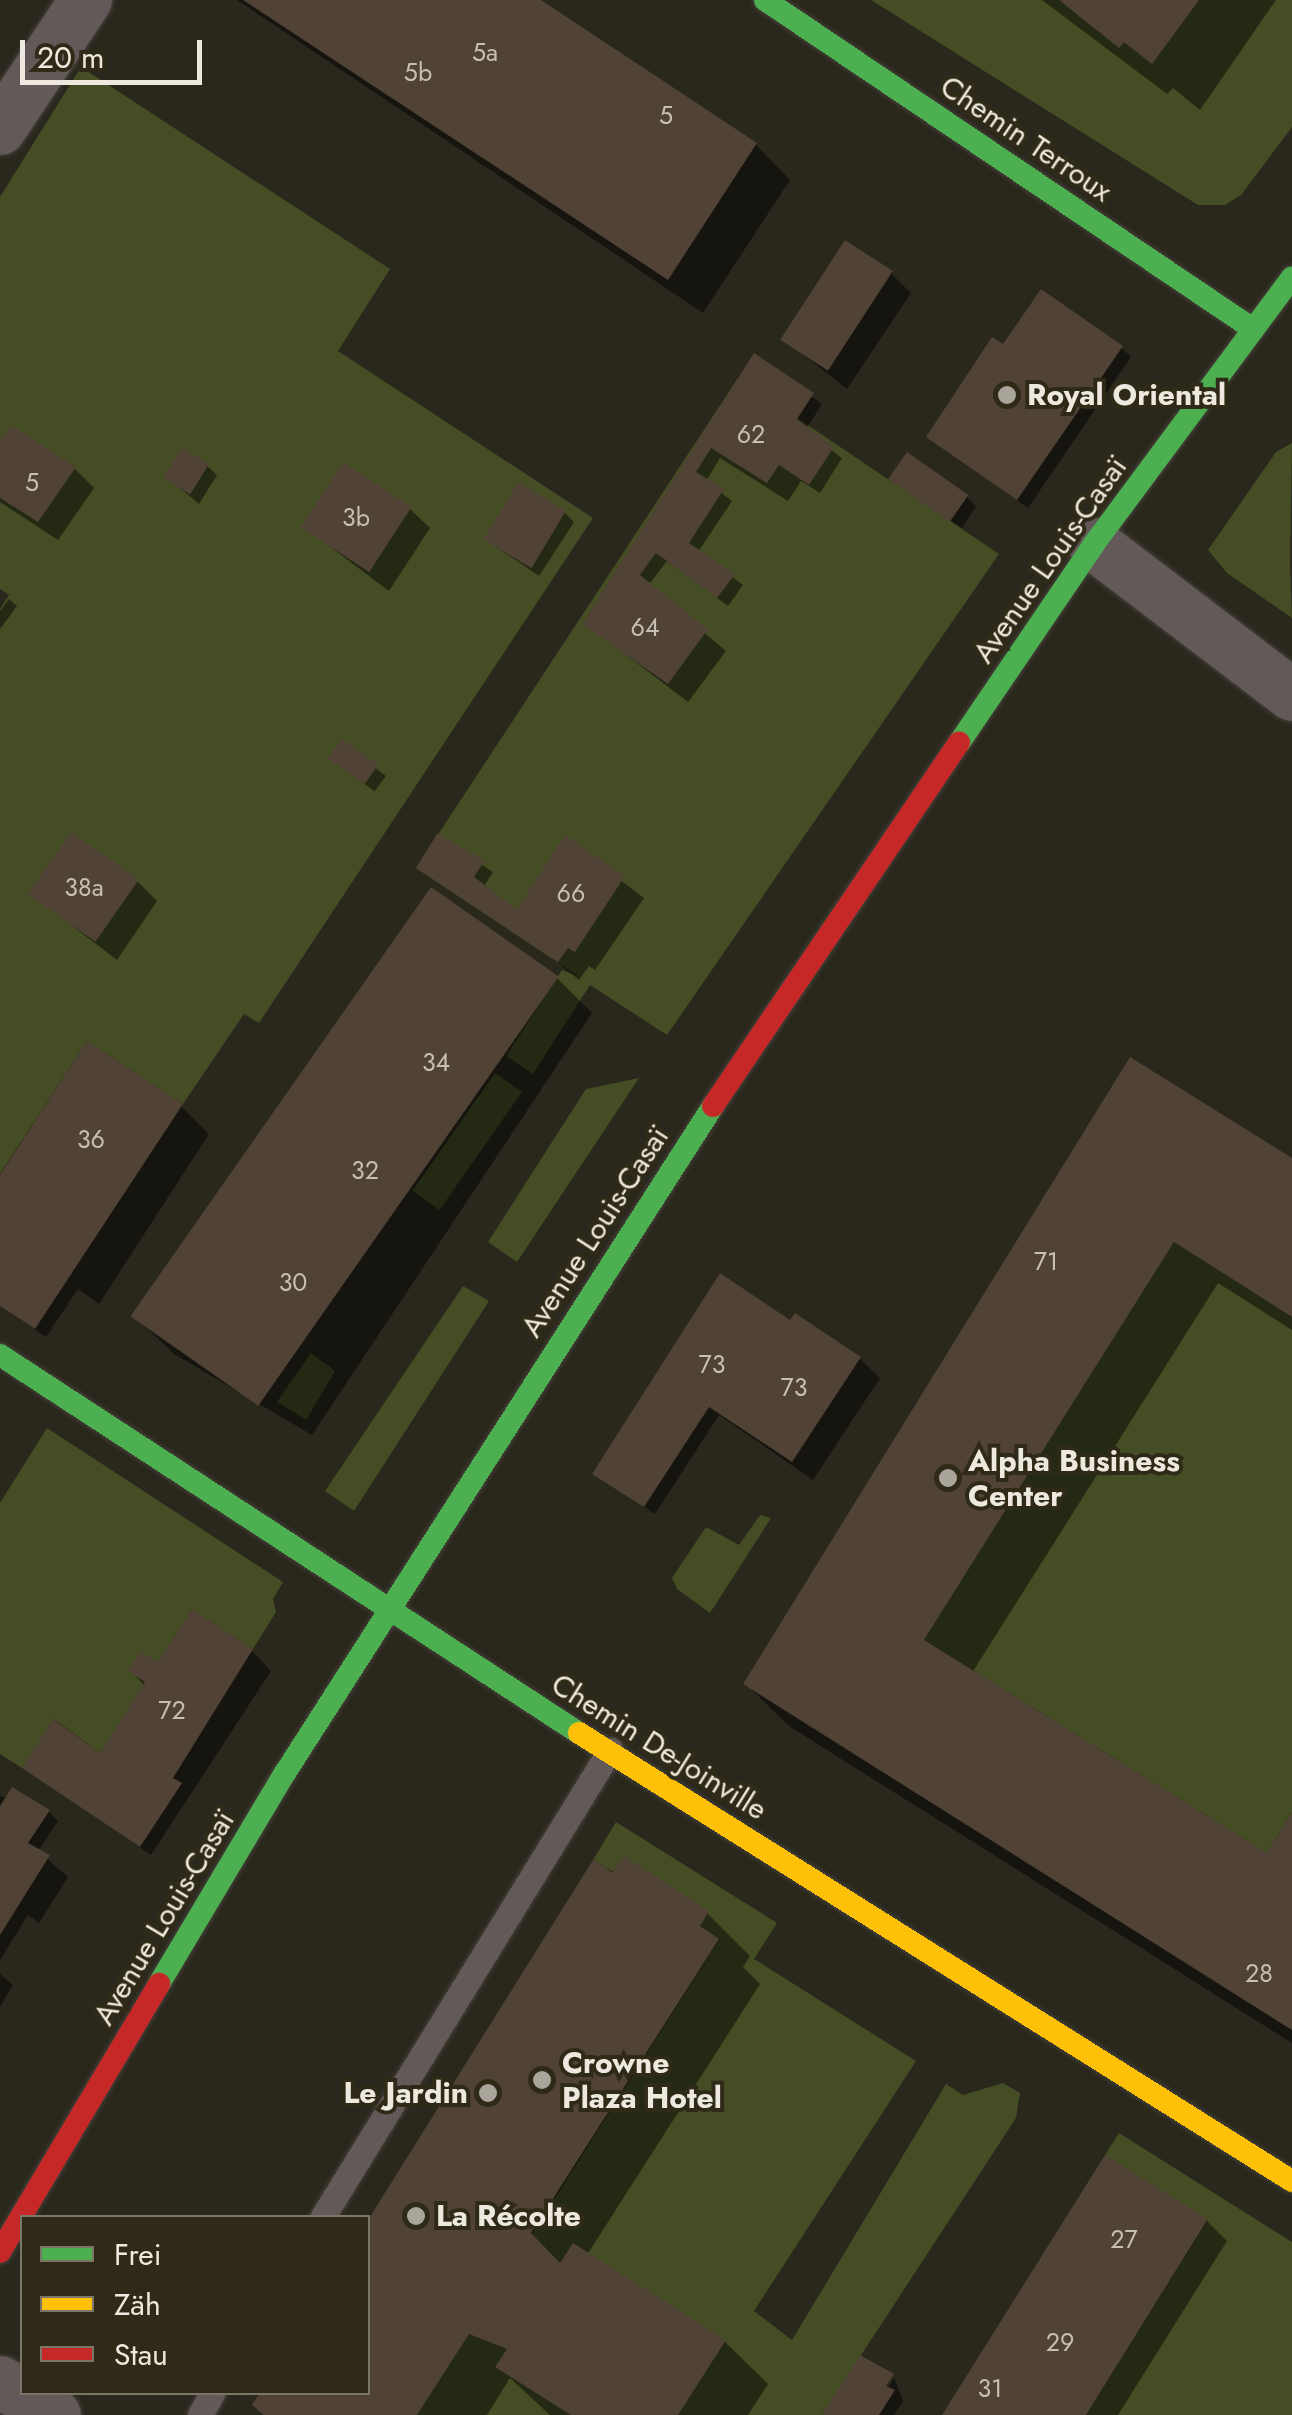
<!DOCTYPE html>
<meta charset="utf-8">
<style>
body{margin:0}
#map{position:relative;width:1292px;height:2415px;overflow:hidden;background:#2a271d;font-family:Jost,sans-serif}
div>[style]{position:absolute}
.green>*{inset:0;background:#454d24;transform-origin:0 0}
.shadow>*{inset:0;background:#0007;transform-origin:0 0}
.building>*{inset:0;background:#504235;transform-origin:0 0}
.roads{filter:drop-shadow(0 0 2px #444139) drop-shadow(0 0 2px #444139)}
.lane>*{height:25px;margin:-12.5px;padding:0 12.5px;transform-origin:12.5px;border-radius:12.5px;background:#645959}
.street>*{height:52px;margin:-26px;padding:0 26px;transform-origin:26px;border-radius:26px;background:#645959}
.fast>*{height:22px;margin:-11px;padding:0 11px;transform-origin:11px;border-radius:11px;background:#4caf50}
.slow>*{height:22px;margin:-11px;padding:0 11px;transform-origin:11px;border-radius:11px;background:#ffc107}
.jam>*{height:22px;margin:-11px;padding:0 11px;transform-origin:11px;border-radius:11px;background:#c62828}
.dots>*{width:28px;height:28px;translate:-50% -50%;box-sizing:border-box;border:5px solid #2f2a18;border-radius:50%}
span{translate:-50% -50%;white-space:nowrap;text-align:center;line-height:1.15;-webkit-text-stroke:8px #2f2a18;paint-order:stroke}
.number-label{font-size:25px;color:#c6bfb4}
.number-label span{-webkit-text-stroke-width:0}
.street-label{font-size:30px;color:#ede9de}
.poi-label{font-size:30px;color:#ede9de;font-weight:700}
.left{translate:0 -50%;text-align:left}
.right{translate:-100% -50%;text-align:right}
.legend{position:absolute;left:20px;top:2215px;width:350px;height:180px;box-sizing:border-box;background:#2f2a18;border:2px solid #7b7667;margin:0;padding:12px 18px;list-style:none;font-size:30px;color:#ede9de}
.legend li{display:flex;align-items:center;gap:20px;height:50px}
.legend b{width:50px;border:2px solid #7b7667}
.scale{position:absolute;left:20px;top:40px;width:182px;height:45px;box-sizing:border-box;border:5px solid #ede9de;border-top:0;padding-left:12px;font-size:30px;line-height:35px;white-space:nowrap;color:#ede9de;-webkit-text-stroke:8px #2f2a18;paint-order:stroke}
</style>
<div id="map">
<div class="green">
<div style="clip-path:polygon(871px 0,1292px 0,1292px 127px,1241px 195px,1225px 205px,1198px 205px)"></div>
<div style="clip-path:polygon(81px 67px,390px 269px,338px 351px,593px 518px,259px 1023px,244px 1014px,183px 1104px,87px 1041px,0 1174px,0 609px,9px 595px,0 589px,0 197px)"></div>
<div style="clip-path:polygon(738px 378px,999px 554px,667px 1035px,590px 985px,533px 1074px,506px 1056px,562px 970px,578px 976px,416px 868px)"></div>
<div style="clip-path:polygon(1292px 443px,1290px 567px,1292px 618px,1227px 573px,1208px 550px,1276px 452px)"></div>
<div style="left:495px;top:1073px;width:33px;height:144px;rotate:35deg"></div>
<div style="clip-path:polygon(639px 1078px,517px 1262px,488px 1242px,586px 1089px)"></div>
<div style="clip-path:polygon(1174px 1242px,1292px 1317px,1292px 1812px,1267px 1853px,924px 1640px)"></div>
<div style="clip-path:polygon(463px 1286px,489px 1301px,354px 1511px,325px 1491px)"></div>
<div style="clip-path:polygon(311px 1353px,335px 1371px,306px 1420px,277px 1402px)"></div>
<div style="clip-path:polygon(47px 1428px,283px 1582px,273px 1599px,276px 1612px,253px 1649px,192px 1609px,100px 1753px,54px 1719px,22px 1768px,0 1754px,0 1503px)"></div>
<div style="clip-path:polygon(760px 1515px,771px 1518px,710px 1613px,677px 1589px,672px 1578px,706px 1527px,739px 1545px)"></div>
<div style="clip-path:polygon(616px 1822px,777px 1923px,754px 1959px,916px 2061px,754px 2311px,792px 2340px,946px 2084px,963px 2095px,1003px 2083px,1020px 2093px,1016px 2118px,822px 2415px,417px 2415px,719px 1940px,700px 1926px,708px 1911px,624px 1857px,612px 1872px,593px 1860px)"></div>
<div style="clip-path:polygon(1119px 2133px,1292px 2242px,1292px 2415px,1086px 2415px,1208px 2220px,1105px 2155px)"></div>
</div>
<div class="shadow">
<div style="clip-path:polygon(237px 0,536px 0,756px 145px,790px 180px,703px 313px)"></div>
<div style="clip-path:polygon(1042px 0,1276px 0,1200px 110px,1173px 88px,1167px 94px)"></div>
<div style="clip-path:polygon(891px 273px,911px 293px,847px 389px,782px 338px)"></div>
<div style="clip-path:polygon(1003px 348px,1122px 348px,1131px 357px,1028px 508px,929px 437px)"></div>
<div style="clip-path:polygon(755px 356px,822px 404px,805px 431px,842px 458px,820px 493px,801px 481px,788px 501px,720px 458px,706px 481px,732px 501px,698px 552px,743px 585px,728px 606px,667px 561px,648px 586px,726px 651px,688px 702px,586px 624px)"></div>
<div style="clip-path:polygon(0 446px,74px 468px,94px 488px,58px 540px,0 502px)"></div>
<div style="clip-path:polygon(207px 466px,217px 475px,199px 504px,167px 477px)"></div>
<div style="clip-path:polygon(892px 480px,967px 497px,976px 506px,962px 528px)"></div>
<div style="clip-path:polygon(410px 509px,430px 528px,389px 591px,304px 527px)"></div>
<div style="clip-path:polygon(565px 513px,574px 522px,539px 576px,485px 539px)"></div>
<div style="clip-path:polygon(9px 599px,17px 606px,0 629px,0 611px)"></div>
<div style="left:342px;top:743px;width:55px;height:19px;rotate:37deg"></div>
<div style="clip-path:polygon(438px 837px,493px 872px,483px 888px,516px 915px,566px 839px,644px 898px,595px 970px,589px 966px,579px 980px,509px 923px,509px 930px,419px 868px)"></div>
<div style="clip-path:polygon(137px 881px,157px 901px,117px 960px,32px 895px)"></div>
<div style="clip-path:polygon(557px 978px,592px 1013px,312px 1435px,174px 1354px,139px 1320px)"></div>
<div style="clip-path:polygon(1131px 1060px,1292px 1161px,1292px 1330px,1218px 1283px,972px 1673px,1267px 1857px,1292px 1817px,1292px 2043px,789px 1726px,746px 1684px)"></div>
<div style="clip-path:polygon(181px 1106px,209px 1134px,99px 1304px,78px 1289px,46px 1337px,0 1306px,0 1179px)"></div>
<div style="clip-path:polygon(788px 1322px,860px 1359px,880px 1378px,813px 1480px,719px 1415px,655px 1514px,595px 1473px)"></div>
<div style="clip-path:polygon(252px 1651px,271px 1671px,151px 1855px,25px 1768px,101px 1756px,145px 1686px,131px 1671px)"></div>
<div style="clip-path:polygon(0 1796px,49px 1812px,58px 1821px,38px 1851px,68px 1877px,39px 1923px,28px 1915px,0 1960px)"></div>
<div style="clip-path:polygon(594px 1863px,707px 1913px,750px 1956px,743px 1967px,760px 1984px,587px 2255px,725px 2342px,768px 2384px,748px 2415px,550px 2415px,510px 2378px,487px 2415px,265px 2415px,368px 2392px,368px 2225px)"></div>
<div style="clip-path:polygon(0 1974px,13px 1985px,0 2007px)"></div>
<div style="clip-path:polygon(1106px 2158px,1207px 2221px,1227px 2241px,1118px 2415px,945px 2415px)"></div>
<div style="clip-path:polygon(894px 2378px,903px 2401px,894px 2415px,825px 2415px,882px 2398px)"></div>
</div>
<div class="building">
<div style="clip-path:polygon(243px 0,541px 0,757px 143px,668px 280px)"></div>
<div style="clip-path:polygon(1059px 0,1199px 0,1152px 64px,1124px 42px,1119px 48px)"></div>
<div style="left:845px;top:240px;width:57px;height:119px;rotate:33deg"></div>
<div style="clip-path:polygon(1041px 289px,1123px 346px,1017px 500px,926px 437px,992px 337px,1003px 344px)"></div>
<div style="clip-path:polygon(754px 353px,814px 393px,797px 419px,834px 447px,809px 485px,779px 465px,767px 483px,711px 448px,696px 472px,724px 489px,689px 543px,735px 574px,717px 598px,656px 553px,640px 575px,708px 629px,668px 684px,582px 624px)"></div>
<div style="clip-path:polygon(11px 425px,76px 467px,38px 522px,0 498px,0 441px)"></div>
<div style="left:182px;top:447px;width:32px;height:36px;rotate:32deg"></div>
<div style="left:907px;top:452px;width:75px;height:33px;rotate:35deg"></div>
<div style="left:343px;top:462px;width:82px;height:78px;rotate:33deg"></div>
<div style="left:518px;top:482px;width:56px;height:67px;rotate:31deg"></div>
<div style="left:341px;top:739px;width:45px;height:24px;rotate:34deg"></div>
<div style="left:71px;top:832px;width:83px;height:76px;rotate:35deg"></div>
<div style="clip-path:polygon(437px 834px,485px 860px,474px 877px,517px 909px,565px 835px,625px 876px,575px 952px,568px 948px,558px 962px,416px 868px)"></div>
<div style="left:431px;top:887px;width:156px;height:524px;rotate:35deg"></div>
<div style="clip-path:polygon(87px 1041px,183px 1104px,35px 1329px,0 1306px,0 1175px)"></div>
<div style="clip-path:polygon(1130px 1057px,1292px 1158px,1292px 1317px,1174px 1242px,924px 1640px,1267px 1853px,1292px 1812px,1292px 2030px,743px 1684px)"></div>
<div style="clip-path:polygon(720px 1273px,790px 1320px,795px 1313px,861px 1357px,792px 1462px,709px 1407px,644px 1507px,592px 1474px)"></div>
<div style="clip-path:polygon(192px 1609px,253px 1649px,173px 1778px,182px 1783px,140px 1847px,22px 1768px,53px 1719px,100px 1753px,145px 1682px,128px 1671px,140px 1651px,158px 1662px)"></div>
<div style="clip-path:polygon(12px 1787px,50px 1810px,28px 1843px,50px 1855px,0 1935px,0 1806px)"></div>
<div style="clip-path:polygon(624px 1856px,709px 1911px,700px 1926px,719px 1939px,531px 2233px,560px 2263px,573px 2243px,726px 2340px,678px 2415px,571px 2415px,495px 2367px,507px 2349px,469px 2334px,417px 2415px,264px 2415px,252px 2405px,260px 2392px,368px 2392px,368px 2220px,593px 1860px,612px 1872px)"></div>
<div style="clip-path:polygon(1105px 2155px,1208px 2219px,1086px 2415px,942px 2415px)"></div>
<div style="clip-path:polygon(860px 2355px,894px 2374px,886px 2386px,895px 2390px,879px 2415px,822px 2415px)"></div>
</div>
<div class="roads">
<div class="lane">
<div style="left:322px;top:2218px;width:550px;rotate:-58.39deg"></div>
<div style="left:200px;top:2415px;width:26px;rotate:-61deg"></div>
</div>
<div class="street">
<div style="left:0;top:129px;width:155px;rotate:-56.3deg"></div>
<div style="left:1094px;top:544px;width:249px;rotate:37.3deg"></div>
<div style="left:0;top:2382px;width:64px;rotate:31deg"></div>
</div>
<div class="fast">
<div style="left:765px;top:0;width:589px;rotate:33.99deg"></div>
<div style="left:959px;top:743px;width:240px;rotate:-55.8deg"></div>
<div style="left:1094px;top:544px;width:332px;rotate:-53.4deg"></div>
<div style="left:0;top:1355px;width:691px;rotate:33.14deg"></div>
<div style="left:159px;top:1984px;width:246px;rotate:-59.2deg"></div>
<div style="left:285px;top:1773px;width:793px;rotate:-57.31deg"></div>
</div>
<div class="slow">
<div style="left:579px;top:1733px;width:842px;rotate:32.14deg"></div>
</div>
<div class="jam">
<div style="left:713px;top:1106px;width:439px;rotate:-55.9deg"></div>
<div style="left:0;top:2252px;width:312px;rotate:-59.3deg"></div>
</div>
</div>
<div class="dots">
<div style="left:1007px;top:395px;background:#a9a59a"></div>
<div style="left:948px;top:1478px;background:#a9a59a"></div>
<div style="left:542px;top:2080px;background:#a9a59a"></div>
<div style="left:488px;top:2093px;background:#a9a59a"></div>
<div style="left:416px;top:2216px;background:#a9a59a"></div>
</div>
<div class="number-label">
<span style="left:485px;top:52px">5a</span>
<span style="left:418px;top:72px">5b</span>
<span style="left:666px;top:115px">5</span>
<span style="left:751px;top:434px">62</span>
<span style="left:32px;top:482px">5</span>
<span style="left:356px;top:517px">3b</span>
<span style="left:645px;top:627px">64</span>
<span style="left:84px;top:887px">38a</span>
<span style="left:571px;top:893px">66</span>
<span style="left:436px;top:1062px">34</span>
<span style="left:91px;top:1139px">36</span>
<span style="left:365px;top:1170px">32</span>
<span style="left:1046px;top:1261px">71</span>
<span style="left:293px;top:1282px">30</span>
<span style="left:712px;top:1364px">73</span>
<span style="left:794px;top:1387px">73</span>
<span style="left:172px;top:1710px">72</span>
<span style="left:1259px;top:1973px">28</span>
<span style="left:1124px;top:2239px">27</span>
<span style="left:1060px;top:2342px">29</span>
<span style="left:990px;top:2388px">31</span>
</div>
<div class="street-label">
<span style="left:1026px;top:139px;rotate:34deg">Chemin Terroux</span>
<span style="left:1050px;top:560px;rotate:-55deg">Avenue Louis-Casaï</span>
<span style="left:595px;top:1232px;rotate:-57deg">Avenue Louis-Casaï</span>
<span style="left:659px;top:1747px;rotate:32deg">Chemin De-Joinville</span>
<span style="left:164px;top:1918px;rotate:-59deg">Avenue Louis-Casaï</span>
</div>
<div class="poi-label">
<span class="left" style="left:1027px;top:395px">Royal Oriental</span>
<span class="left" style="left:968px;top:1478px">Alpha Business<br>Center</span>
<span class="left" style="left:562px;top:2080px">Crowne<br>Plaza Hotel</span>
<span class="right" style="left:468px;top:2093px">Le Jardin</span>
<span class="left" style="left:436px;top:2216px">La Récolte</span>
</div>
<ul class="legend">
<li><b style="height:12px;background:#4caf50"></b>Frei</li>
<li><b style="height:12px;background:#ffc107"></b>Zäh</li>
<li><b style="height:12px;background:#c62828"></b>Stau</li>
</ul>
<div class="scale">20 m</div>
</div>
